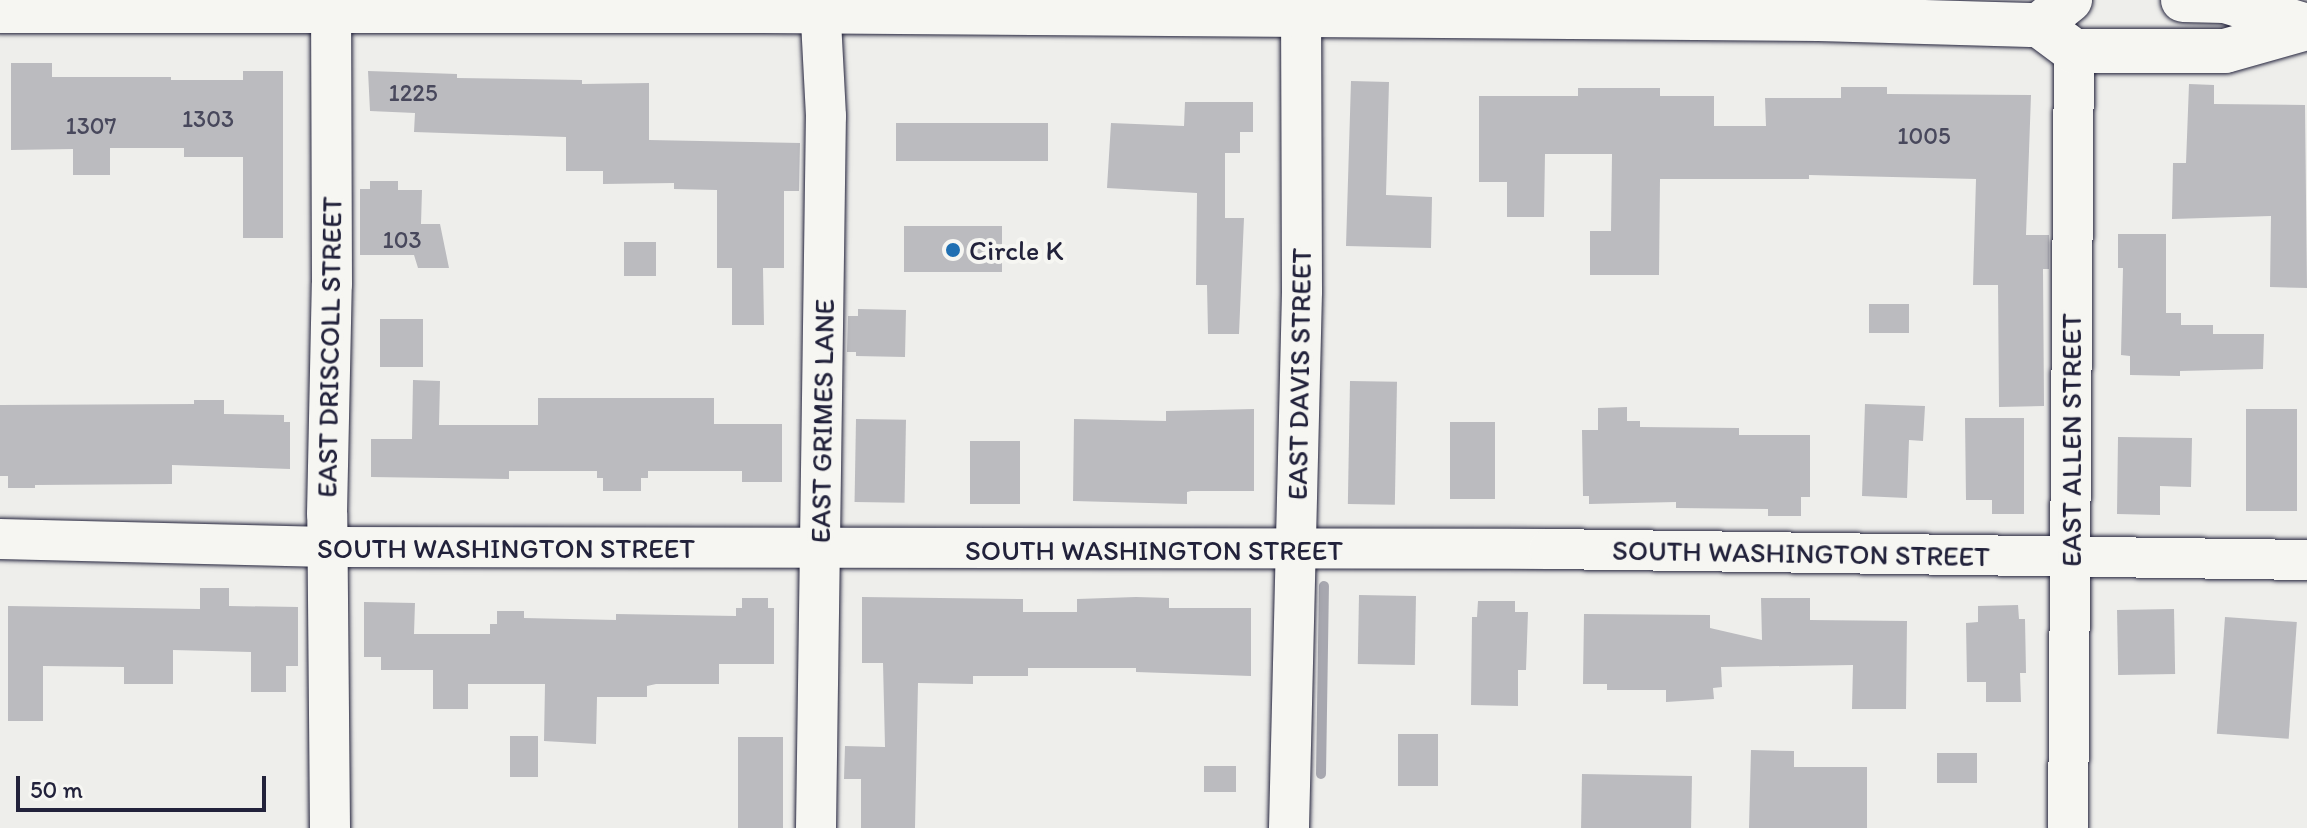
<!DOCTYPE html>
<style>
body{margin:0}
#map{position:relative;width:2307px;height:828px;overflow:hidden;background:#eeeeeb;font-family:Itim,sans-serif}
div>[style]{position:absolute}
.stream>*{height:10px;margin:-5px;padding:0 5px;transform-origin:5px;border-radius:5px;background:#a7a7af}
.building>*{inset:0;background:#bbbbbf;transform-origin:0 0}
.roads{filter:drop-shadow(0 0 2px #22223b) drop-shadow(0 0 2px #22223b)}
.minor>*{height:40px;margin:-20px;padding:0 20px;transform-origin:20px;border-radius:20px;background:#f6f6f2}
.major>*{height:44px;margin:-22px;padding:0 22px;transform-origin:22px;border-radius:22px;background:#f6f6f2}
.dots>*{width:22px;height:22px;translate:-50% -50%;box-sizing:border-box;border:4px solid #f6f6f2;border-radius:50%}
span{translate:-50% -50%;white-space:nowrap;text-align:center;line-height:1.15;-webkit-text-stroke:8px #f6f6f2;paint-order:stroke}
.number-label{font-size:24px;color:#48485c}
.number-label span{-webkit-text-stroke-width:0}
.poi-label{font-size:28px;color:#22223b}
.left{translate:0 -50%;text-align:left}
.street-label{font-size:28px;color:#22223b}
.scale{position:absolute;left:16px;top:776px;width:250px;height:36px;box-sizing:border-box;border:4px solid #22223b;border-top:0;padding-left:10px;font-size:24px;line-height:28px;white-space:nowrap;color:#22223b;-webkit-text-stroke:6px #f6f6f2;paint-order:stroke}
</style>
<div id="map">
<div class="stream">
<div style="left:1321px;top:774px;width:188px;rotate:-89.1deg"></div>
</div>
<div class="building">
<div style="clip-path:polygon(11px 63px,52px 63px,52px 77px,171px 77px,171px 80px,243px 80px,243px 71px,283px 71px,283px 238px,243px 238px,243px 157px,184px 157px,184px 148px,110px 148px,110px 175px,73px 175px,73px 149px,11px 150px)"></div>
<div style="clip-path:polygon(368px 71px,457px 74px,457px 78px,582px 80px,582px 84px,649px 83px,649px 140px,800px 143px,799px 191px,784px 191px,784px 268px,763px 268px,764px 325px,732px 325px,732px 268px,717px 268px,717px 190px,674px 189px,674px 183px,603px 184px,603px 171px,566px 171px,566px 137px,414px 132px,415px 113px,370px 111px)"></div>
<div style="clip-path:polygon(1351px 81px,1389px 82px,1386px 195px,1432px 197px,1431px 248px,1346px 246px)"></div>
<div style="clip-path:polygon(2189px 84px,2214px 85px,2214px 104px,2305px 105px,2307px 288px,2270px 287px,2271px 216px,2172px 219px,2173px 163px,2186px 163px)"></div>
<div style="clip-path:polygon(1841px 87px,1887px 87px,1887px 94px,2031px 95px,2026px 235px,2049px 235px,2049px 269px,2043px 269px,2044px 406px,1999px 407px,1998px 285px,1973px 285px,1976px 179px,1809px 175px,1809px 179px,1660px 179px,1659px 275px,1590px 275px,1590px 231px,1611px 231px,1612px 154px,1545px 154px,1544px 217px,1507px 217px,1507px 182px,1479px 182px,1479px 96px,1578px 96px,1578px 88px,1660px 88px,1660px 96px,1714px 96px,1714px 126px,1766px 126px,1765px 98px,1841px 98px)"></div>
<div style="clip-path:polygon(1185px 102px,1253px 102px,1253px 132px,1240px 132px,1240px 153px,1225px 153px,1225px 218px,1244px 218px,1239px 334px,1208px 334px,1207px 285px,1196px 285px,1197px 193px,1107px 188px,1111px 123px,1184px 126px)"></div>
<div style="left:896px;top:123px;width:152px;height:38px"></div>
<div style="clip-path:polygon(370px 181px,398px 181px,398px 190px,422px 190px,421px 224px,440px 224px,449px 268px,418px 268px,414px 255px,360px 255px,360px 189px,370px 189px)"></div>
<div style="left:1002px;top:226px;width:46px;height:98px;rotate:90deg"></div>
<div style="clip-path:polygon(2118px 234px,2166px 234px,2166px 313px,2181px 313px,2181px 325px,2213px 325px,2213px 334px,2264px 334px,2263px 369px,2180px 371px,2180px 376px,2130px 375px,2130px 356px,2121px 355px,2123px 268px,2118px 268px)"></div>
<div style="left:624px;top:242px;width:32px;height:34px"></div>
<div style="left:1869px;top:304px;width:40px;height:29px"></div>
<div style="clip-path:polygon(858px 309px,906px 310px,905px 357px,856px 356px,856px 352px,847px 352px,848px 316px,858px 316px)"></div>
<div style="left:380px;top:319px;width:43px;height:48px"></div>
<div style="clip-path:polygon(413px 380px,440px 381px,439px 425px,538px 425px,538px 398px,714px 398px,714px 424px,782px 424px,782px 482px,742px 482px,742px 471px,648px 471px,648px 478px,641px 478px,641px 491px,603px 491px,603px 478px,597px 478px,597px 471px,509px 471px,509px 479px,371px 477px,371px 439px,412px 439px)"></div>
<div style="left:1350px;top:381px;width:47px;height:123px;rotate:1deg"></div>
<div style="clip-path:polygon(194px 400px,224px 400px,224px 414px,284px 415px,284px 422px,290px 422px,290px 469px,172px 465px,172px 484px,35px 485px,35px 488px,8px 488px,8px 476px,0 476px,0 405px,194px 404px)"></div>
<div style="clip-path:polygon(1865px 404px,1925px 406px,1923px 441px,1909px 440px,1907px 498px,1862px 496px)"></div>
<div style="clip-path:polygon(1627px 407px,1627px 421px,1640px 421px,1640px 427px,1739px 428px,1739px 435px,1810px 435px,1810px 497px,1801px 497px,1801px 516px,1768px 516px,1768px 509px,1676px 508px,1676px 502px,1589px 504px,1589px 496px,1583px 496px,1582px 430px,1598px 430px,1598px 408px)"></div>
<div style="clip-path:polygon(1254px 409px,1254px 491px,1191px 491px,1187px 492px,1187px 504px,1073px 501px,1074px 419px,1166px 421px,1166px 411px)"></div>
<div style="left:2246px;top:409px;width:51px;height:102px"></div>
<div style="clip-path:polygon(1965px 418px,2024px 418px,2024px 514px,1992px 514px,1992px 500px,1966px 500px)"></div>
<div style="left:856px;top:419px;width:50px;height:83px;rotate:1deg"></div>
<div style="left:1450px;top:422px;width:45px;height:77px"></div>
<div style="clip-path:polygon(2118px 437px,2192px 438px,2191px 487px,2160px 486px,2160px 515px,2117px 514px)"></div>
<div style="left:970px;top:441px;width:50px;height:63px"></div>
<div style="clip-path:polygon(200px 588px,229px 588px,229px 606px,298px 607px,298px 666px,286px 666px,286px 692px,251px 692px,251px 652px,173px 650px,173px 684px,124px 684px,124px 667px,43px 666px,43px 721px,8px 721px,8px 606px,200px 609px)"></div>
<div style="left:1359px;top:595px;width:57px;height:69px;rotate:1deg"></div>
<div style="clip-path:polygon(862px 597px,1023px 599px,1023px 612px,1077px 612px,1077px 599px,1136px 597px,1169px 598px,1169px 608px,1251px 608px,1251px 676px,1136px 672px,1136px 668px,1028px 668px,1028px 676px,973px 676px,973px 684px,918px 683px,915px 828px,861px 828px,861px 779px,844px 779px,845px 746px,885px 747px,883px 663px,862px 663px)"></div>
<div style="clip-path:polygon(742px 598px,768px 598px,768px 608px,774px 608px,774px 664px,719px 664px,719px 684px,656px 684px,647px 686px,647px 697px,597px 697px,596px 744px,544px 741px,545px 684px,468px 684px,468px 709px,433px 709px,433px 670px,381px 670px,381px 657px,364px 657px,364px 602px,415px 603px,414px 634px,490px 634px,490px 624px,497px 624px,497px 611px,524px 611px,524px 618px,616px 620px,616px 614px,736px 616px,736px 608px,742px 608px)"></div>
<div style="clip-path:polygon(1761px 598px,1810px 598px,1810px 620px,1907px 621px,1906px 709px,1852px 709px,1853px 665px,1721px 667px,1722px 687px,1713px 688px,1714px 699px,1666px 702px,1666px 690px,1607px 690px,1607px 684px,1583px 684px,1584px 614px,1710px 615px,1710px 628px,1762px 640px)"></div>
<div style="clip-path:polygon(1478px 601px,1515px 601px,1515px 612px,1528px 612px,1526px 670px,1518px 670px,1518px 706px,1471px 705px,1472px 617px,1477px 617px)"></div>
<div style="clip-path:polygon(2018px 605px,2019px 619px,2025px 619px,2026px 673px,2020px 673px,2021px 702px,1986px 702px,1986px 682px,1967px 682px,1966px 623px,1978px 622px,1978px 606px)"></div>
<div style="left:2174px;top:609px;width:65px;height:57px;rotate:89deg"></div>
<div style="left:2225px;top:617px;width:72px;height:117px;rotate:4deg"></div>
<div style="left:1438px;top:734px;width:52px;height:40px;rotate:90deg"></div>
<div style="left:510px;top:736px;width:28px;height:41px"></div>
<div style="left:738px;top:737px;width:45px;height:91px"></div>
<div style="clip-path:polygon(1751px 750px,1794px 751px,1794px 767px,1867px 767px,1867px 828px,1749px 828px)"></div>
<div style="left:1977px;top:753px;width:30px;height:40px;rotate:90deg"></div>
<div style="left:1204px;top:766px;width:32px;height:26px"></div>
<div style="left:1582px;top:774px;width:110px;height:54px;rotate:1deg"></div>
</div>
<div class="roads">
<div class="minor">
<div style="left:0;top:539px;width:327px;rotate:1.4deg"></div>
<div style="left:327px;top:547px;width:1222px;rotate:0.09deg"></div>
<div style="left:1549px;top:549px;width:758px;rotate:0.83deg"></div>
<div style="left:330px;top:828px;width:314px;rotate:-90.5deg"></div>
<div style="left:327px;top:514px;width:230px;rotate:-88.8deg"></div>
<div style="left:332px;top:284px;width:273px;rotate:-90.2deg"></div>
<div style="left:816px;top:828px;width:712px;rotate:-89.2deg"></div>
<div style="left:826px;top:116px;width:116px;rotate:-93deg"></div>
<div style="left:1289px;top:828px;width:537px;rotate:-88.61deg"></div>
<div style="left:1302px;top:291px;width:275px;rotate:-90.2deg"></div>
<div style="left:2068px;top:828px;width:777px;rotate:-89.56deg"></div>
</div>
<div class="major">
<div style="left:2183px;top:0;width:42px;rotate:1.4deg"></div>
<div style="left:2225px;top:1px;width:86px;rotate:17deg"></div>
<div style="left:0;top:11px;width:763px"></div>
<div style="left:763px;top:11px;width:1056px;rotate:0.43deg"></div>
<div style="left:1819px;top:19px;width:220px;rotate:1.6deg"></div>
<div style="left:2039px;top:25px;width:44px;rotate:36.6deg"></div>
<div style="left:2074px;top:51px;width:151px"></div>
<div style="left:2225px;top:51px;width:85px;rotate:-15.7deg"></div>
<div style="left:2039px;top:25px;width:40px;rotate:-39deg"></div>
</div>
</div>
<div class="dots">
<div style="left:953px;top:250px;background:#1f6fb2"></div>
</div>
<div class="number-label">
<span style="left:413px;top:93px">1225</span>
<span style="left:208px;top:119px">1303</span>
<span style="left:91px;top:126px">1307</span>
<span style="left:1924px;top:136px">1005</span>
<span style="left:402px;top:240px">103</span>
</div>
<div class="poi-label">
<span class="left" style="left:969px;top:250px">Circle K</span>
</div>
<div class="street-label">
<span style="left:329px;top:347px;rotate:-89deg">EAST DRISCOLL STREET</span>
<span style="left:1299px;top:374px;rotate:-89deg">EAST DAVIS STREET</span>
<span style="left:822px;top:421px;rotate:-89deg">EAST GRIMES LANE</span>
<span style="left:2071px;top:440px;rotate:-90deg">EAST ALLEN STREET</span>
<span style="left:506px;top:548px">SOUTH WASHINGTON STREET</span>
<span style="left:1154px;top:550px">SOUTH WASHINGTON STREET</span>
<span style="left:1801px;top:553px;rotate:1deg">SOUTH WASHINGTON STREET</span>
</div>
<div class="scale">50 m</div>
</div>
